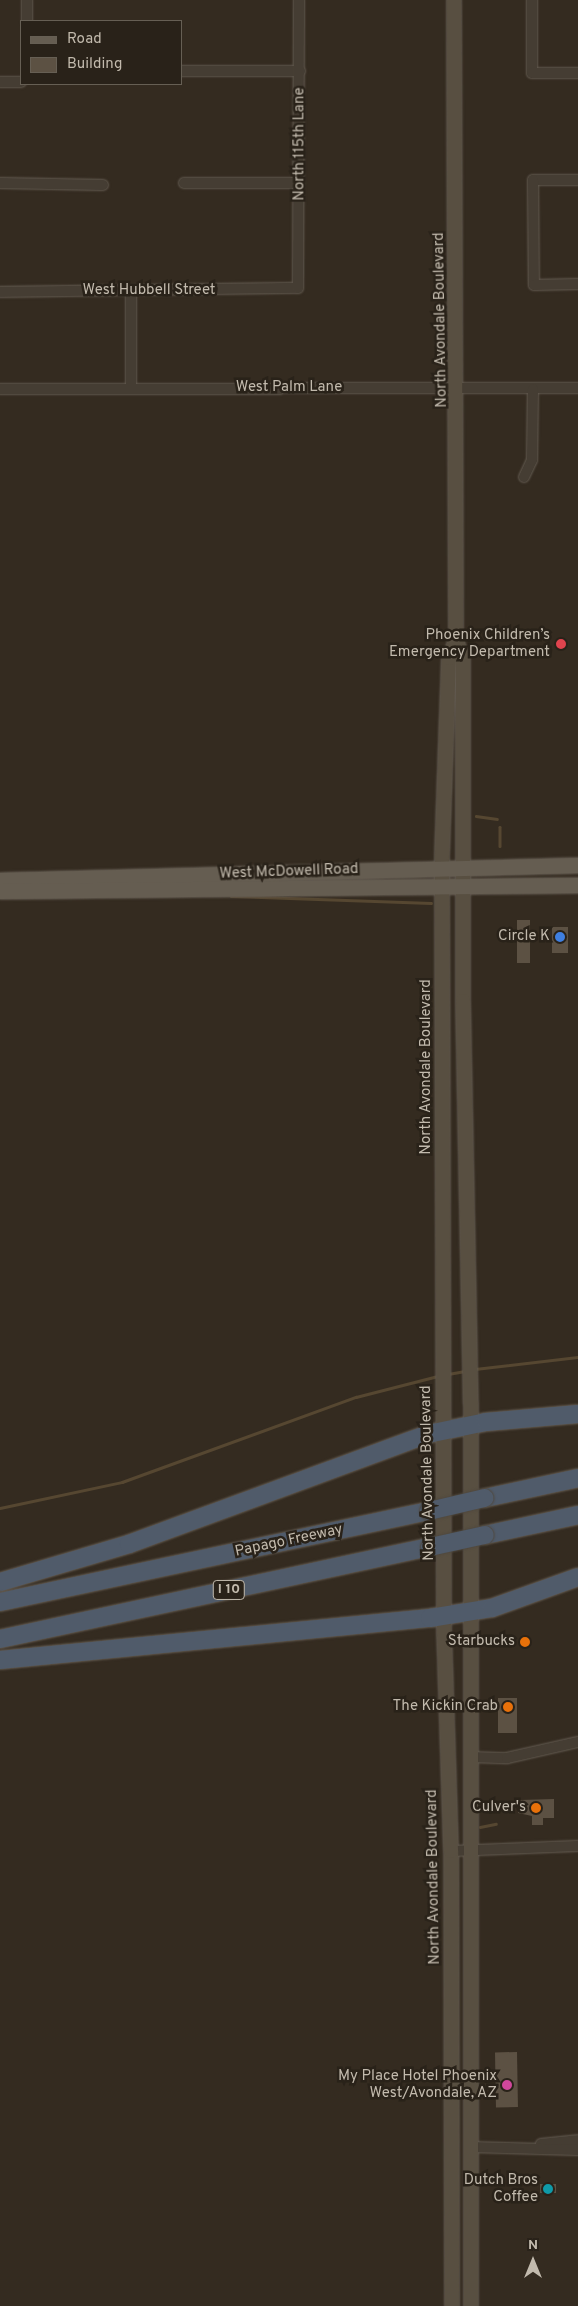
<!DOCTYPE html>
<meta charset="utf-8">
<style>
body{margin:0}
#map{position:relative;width:578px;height:2306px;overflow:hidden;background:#342b20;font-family:Overpass,sans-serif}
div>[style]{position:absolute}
.stream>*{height:2.5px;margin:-1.25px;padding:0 1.25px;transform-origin:1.25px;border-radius:1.25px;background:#564731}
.building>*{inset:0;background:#5c5143;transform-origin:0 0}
.roads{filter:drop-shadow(0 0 1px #635b51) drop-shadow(0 0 1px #635b51)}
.street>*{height:10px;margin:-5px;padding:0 5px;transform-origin:5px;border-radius:5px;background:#453d33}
.secondary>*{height:14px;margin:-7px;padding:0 7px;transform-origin:7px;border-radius:7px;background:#584f41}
.primary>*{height:15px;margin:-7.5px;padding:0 7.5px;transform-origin:7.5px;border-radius:7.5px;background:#655d51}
.highway>*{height:18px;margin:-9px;padding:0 9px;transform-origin:9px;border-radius:9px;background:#505b6a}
.bridges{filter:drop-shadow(0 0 1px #4f483e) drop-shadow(0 0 1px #4f483e)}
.highway-bridge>*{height:18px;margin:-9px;padding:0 9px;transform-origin:9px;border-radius:9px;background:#505b6a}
.dots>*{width:14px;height:14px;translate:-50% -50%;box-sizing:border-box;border:2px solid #292219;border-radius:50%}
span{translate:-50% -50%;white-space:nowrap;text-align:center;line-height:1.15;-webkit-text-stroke:5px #292219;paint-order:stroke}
.shield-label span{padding:1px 4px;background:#292219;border:1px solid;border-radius:4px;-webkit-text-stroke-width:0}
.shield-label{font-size:14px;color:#c2baad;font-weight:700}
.street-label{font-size:15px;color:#c2baad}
.poi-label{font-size:15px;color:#c2baad}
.right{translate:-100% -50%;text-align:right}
.legend{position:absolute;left:20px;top:20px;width:162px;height:65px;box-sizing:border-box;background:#292219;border:1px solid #665f54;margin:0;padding:6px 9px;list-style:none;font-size:15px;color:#c2baad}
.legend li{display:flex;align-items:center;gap:10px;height:25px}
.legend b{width:25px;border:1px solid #665f54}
.north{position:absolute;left:508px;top:2236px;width:50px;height:50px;-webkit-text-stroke:4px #292219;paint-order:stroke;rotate:0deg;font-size:14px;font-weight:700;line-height:20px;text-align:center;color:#c2baad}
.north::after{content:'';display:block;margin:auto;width:18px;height:22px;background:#c2baad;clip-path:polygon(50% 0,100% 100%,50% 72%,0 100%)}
</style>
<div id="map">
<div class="stream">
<div style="left:476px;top:816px;width:21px;rotate:8deg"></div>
<div style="left:500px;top:827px;width:19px;rotate:90deg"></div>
<div style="left:231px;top:896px;width:200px;rotate:2deg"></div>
<div style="left:475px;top:1369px;width:104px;rotate:-6.6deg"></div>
<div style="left:448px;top:1374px;width:17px;rotate:-10deg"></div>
<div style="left:0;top:1508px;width:125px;rotate:-12deg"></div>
<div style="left:122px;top:1482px;width:249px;rotate:-20deg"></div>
<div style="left:356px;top:1397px;width:85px;rotate:-14.4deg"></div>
<div style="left:480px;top:1827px;width:16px;rotate:-11deg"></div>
</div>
<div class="building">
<div style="left:517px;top:920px;width:13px;height:43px"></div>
<div style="left:568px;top:927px;width:26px;height:16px;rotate:90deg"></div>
<div style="left:498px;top:1698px;width:19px;height:35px"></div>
<div style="clip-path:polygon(554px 1799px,554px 1818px,543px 1818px,543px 1825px,532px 1825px,532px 1816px,518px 1813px,520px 1800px)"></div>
<div style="left:517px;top:2052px;width:55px;height:22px;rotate:89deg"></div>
<div style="left:540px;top:2184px;width:16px;height:9px"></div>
</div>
<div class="roads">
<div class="street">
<div style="left:532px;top:0;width:73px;rotate:90deg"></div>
<div style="left:532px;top:73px;width:46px"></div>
<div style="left:27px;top:21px;width:21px;rotate:-90deg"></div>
<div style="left:181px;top:71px;width:119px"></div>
<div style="left:0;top:82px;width:21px"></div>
<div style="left:578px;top:180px;width:45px;rotate:180deg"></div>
<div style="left:533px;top:180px;width:105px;rotate:89.5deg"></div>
<div style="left:534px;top:285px;width:44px;rotate:-1.3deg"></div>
<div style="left:0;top:183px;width:103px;rotate:1.1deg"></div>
<div style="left:184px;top:183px;width:115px"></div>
<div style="left:131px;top:291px;width:97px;rotate:90deg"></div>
<div style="left:0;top:292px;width:298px;rotate:-0.8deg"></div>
<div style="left:298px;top:288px;width:288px;rotate:-89.8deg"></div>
<div style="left:0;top:389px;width:578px;rotate:-0.1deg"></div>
<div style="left:524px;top:477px;width:19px;rotate:-65deg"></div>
<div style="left:532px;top:460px;width:71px;rotate:-89.2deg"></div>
<div style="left:470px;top:1757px;width:37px;rotate:2deg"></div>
<div style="left:507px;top:1758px;width:73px;rotate:-12.7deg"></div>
<div style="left:451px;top:1851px;width:127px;rotate:-2.3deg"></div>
<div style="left:541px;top:2144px;width:37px;rotate:-6deg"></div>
<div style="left:470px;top:2147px;width:108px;rotate:1.6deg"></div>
</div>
<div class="secondary">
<div style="left:454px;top:0;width:640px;rotate:89.82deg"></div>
<div style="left:456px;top:640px;width:20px;rotate:70deg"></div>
<div style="left:463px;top:659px;width:342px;rotate:90deg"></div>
<div style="left:463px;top:1001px;width:403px;rotate:88.9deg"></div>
<div style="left:471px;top:1404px;width:902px;rotate:90deg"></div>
<div style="left:452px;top:2306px;width:455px;rotate:-90.1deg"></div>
<div style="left:451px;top:1851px;width:217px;rotate:-91.8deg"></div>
<div style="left:444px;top:1634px;width:779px;rotate:-90.15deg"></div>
<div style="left:442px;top:855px;width:197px;rotate:-88deg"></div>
<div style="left:449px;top:658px;width:19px;rotate:-69deg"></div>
</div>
<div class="primary">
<div style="left:0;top:880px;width:578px;rotate:-1.49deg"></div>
<div style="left:0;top:891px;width:578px;rotate:-0.59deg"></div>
</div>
<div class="highway">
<div style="left:485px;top:1498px;width:95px;rotate:-12.1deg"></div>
<div style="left:485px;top:1535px;width:95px;rotate:-12.1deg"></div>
<div style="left:0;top:1582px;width:134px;rotate:-16.4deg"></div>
<div style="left:129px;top:1544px;width:319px;rotate:-20.2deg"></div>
<div style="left:428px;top:1434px;width:59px;rotate:-11.7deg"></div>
<div style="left:486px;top:1422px;width:92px;rotate:-5deg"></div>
<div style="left:0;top:1602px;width:439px;rotate:-12deg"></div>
<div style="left:0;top:1639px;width:440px;rotate:-12.1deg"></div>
<div style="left:0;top:1660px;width:432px;rotate:-5.6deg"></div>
<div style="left:430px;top:1618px;width:63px;rotate:-9.2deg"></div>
<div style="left:492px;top:1608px;width:91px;rotate:-19.8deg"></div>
</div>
</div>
<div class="bridges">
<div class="highway-bridge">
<div style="left:429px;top:1511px;width:57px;rotate:-13.1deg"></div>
<div style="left:430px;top:1547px;width:56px;rotate:-12.3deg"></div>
</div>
</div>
<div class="dots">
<div style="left:561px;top:644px;background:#e0444e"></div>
<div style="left:560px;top:937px;background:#3f7fe0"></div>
<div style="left:525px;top:1642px;background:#e8710a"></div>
<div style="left:508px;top:1707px;background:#e8710a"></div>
<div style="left:536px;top:1808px;background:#e8710a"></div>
<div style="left:507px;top:2085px;background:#d1479c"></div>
<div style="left:548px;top:2189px;background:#0f9aa8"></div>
</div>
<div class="shield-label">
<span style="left:229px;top:1590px">I 10</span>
</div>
<div class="street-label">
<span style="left:300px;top:144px;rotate:-90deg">North 115th Lane</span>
<span style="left:149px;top:291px">West Hubbell Street</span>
<span style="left:441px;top:320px;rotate:-91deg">North Avondale Boulevard</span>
<span style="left:289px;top:388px">West Palm Lane</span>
<span style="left:289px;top:872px;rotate:-2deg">West McDowell Road</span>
<span style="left:427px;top:1067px;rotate:-90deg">North Avondale Boulevard</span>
<span style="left:428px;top:1473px;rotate:-91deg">North Avondale Boulevard</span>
<span style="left:289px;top:1541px;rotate:-12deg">Papago Freeway</span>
<span style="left:434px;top:1877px;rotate:-91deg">North Avondale Boulevard</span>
</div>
<div class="poi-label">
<span class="right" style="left:550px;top:644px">Phoenix Children’s<br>Emergency Department</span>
<span class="right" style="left:550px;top:937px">Circle K</span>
<span class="right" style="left:515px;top:1642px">Starbucks</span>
<span class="right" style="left:498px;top:1707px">The Kickin Crab</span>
<span class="right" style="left:526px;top:1808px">Culver's</span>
<span class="right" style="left:497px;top:2085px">My Place Hotel Phoenix<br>West/Avondale, AZ</span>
<span class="right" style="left:538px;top:2189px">Dutch Bros<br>Coffee</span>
</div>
<ul class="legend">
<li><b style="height:6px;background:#655d51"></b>Road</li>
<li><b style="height:14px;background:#5c5143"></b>Building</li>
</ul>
<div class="north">N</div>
</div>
